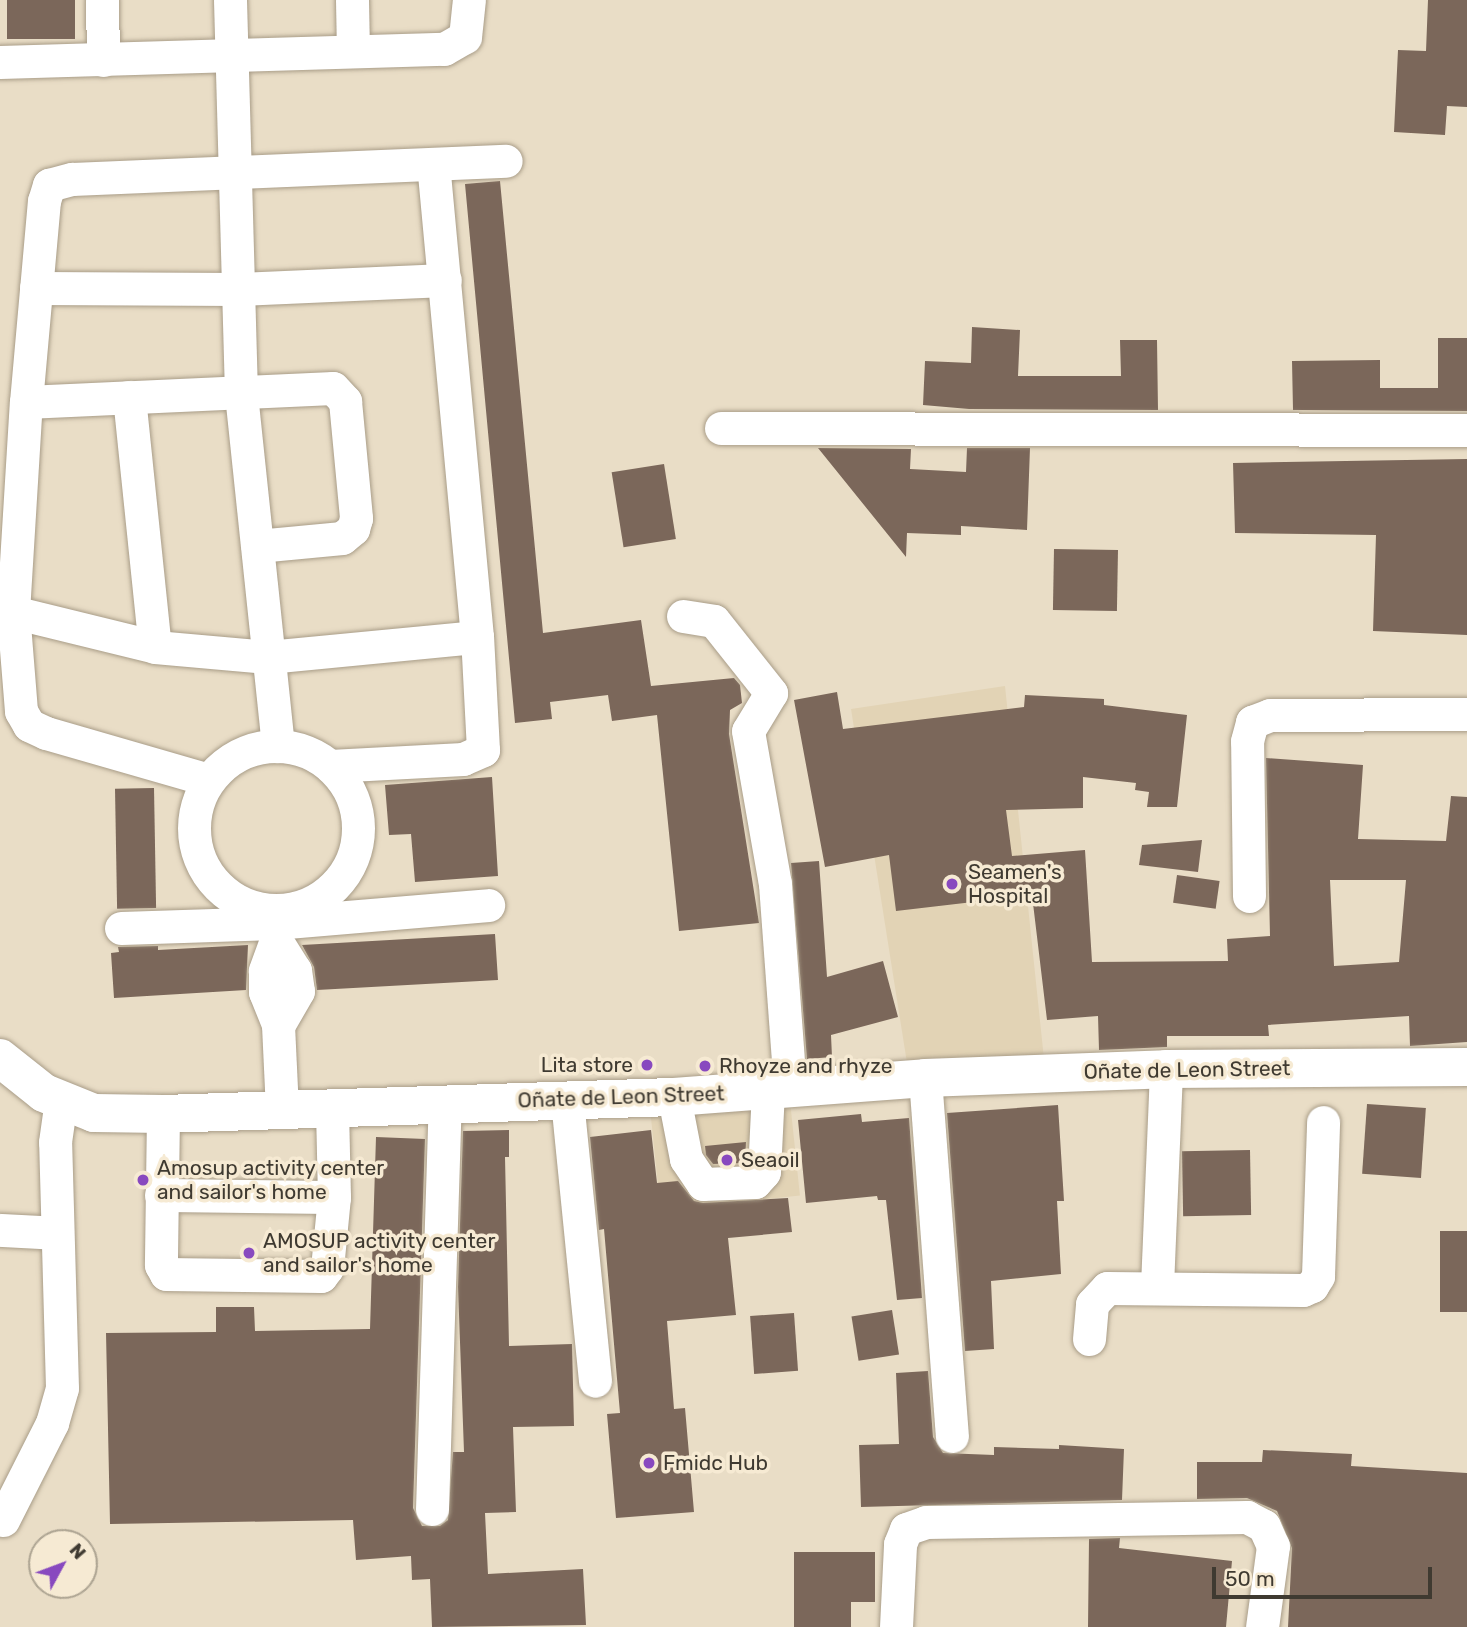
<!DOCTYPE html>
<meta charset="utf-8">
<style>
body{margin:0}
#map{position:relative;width:1467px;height:1627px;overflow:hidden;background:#e9ddc6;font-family:Rubik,sans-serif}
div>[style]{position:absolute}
.built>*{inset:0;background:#e2d3b5;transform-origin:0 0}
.building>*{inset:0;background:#7b675a;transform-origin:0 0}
.roads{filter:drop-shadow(0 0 2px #a99d88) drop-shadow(0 0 2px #a99d88)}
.minor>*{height:33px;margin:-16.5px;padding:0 16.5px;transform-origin:16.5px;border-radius:16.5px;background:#fff}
.minor>.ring{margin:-16.5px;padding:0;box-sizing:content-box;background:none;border:33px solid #fff;border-radius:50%}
.major>*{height:38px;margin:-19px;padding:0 19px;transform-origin:19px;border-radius:19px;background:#fff}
.dots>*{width:19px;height:19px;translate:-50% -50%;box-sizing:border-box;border:4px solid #f6ead3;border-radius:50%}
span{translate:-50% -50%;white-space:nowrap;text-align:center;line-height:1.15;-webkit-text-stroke:7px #f6ead3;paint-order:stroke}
.poi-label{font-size:21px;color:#3f3a31}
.left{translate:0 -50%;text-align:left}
.right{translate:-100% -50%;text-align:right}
.street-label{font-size:21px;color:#3f3a31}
.north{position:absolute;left:28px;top:1529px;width:70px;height:70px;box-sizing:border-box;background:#f6ead3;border:2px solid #ada492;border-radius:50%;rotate:49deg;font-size:19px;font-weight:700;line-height:28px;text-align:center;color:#3f3a31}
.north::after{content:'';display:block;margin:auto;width:24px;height:32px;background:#8849bf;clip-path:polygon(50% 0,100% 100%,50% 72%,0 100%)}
.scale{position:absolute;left:1212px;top:1567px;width:220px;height:32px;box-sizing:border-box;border:4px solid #3f3a31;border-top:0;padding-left:9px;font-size:21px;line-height:24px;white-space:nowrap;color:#3f3a31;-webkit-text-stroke:5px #f6ead3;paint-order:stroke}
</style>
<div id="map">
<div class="built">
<div style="clip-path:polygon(1005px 686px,1044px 1059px,907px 1063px,851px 709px)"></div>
<div style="left:790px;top:1101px;width:95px;height:140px;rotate:84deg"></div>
</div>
<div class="building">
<div style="left:7px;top:0;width:68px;height:39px"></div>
<div style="clip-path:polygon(1428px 0,1467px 0,1467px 107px,1447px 106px,1445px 135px,1394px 132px,1398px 50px,1426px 51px)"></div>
<div style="clip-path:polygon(500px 181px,543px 633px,641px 620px,651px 686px,734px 678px,740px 685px,742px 703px,730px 710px,729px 734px,759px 923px,679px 931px,657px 715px,612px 721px,608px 695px,550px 702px,552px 719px,515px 723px,465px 184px)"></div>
<div style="clip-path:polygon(972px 327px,1020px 330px,1018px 376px,1121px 376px,1120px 340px,1157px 340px,1158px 410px,969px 409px,923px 405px,925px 361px,971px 363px)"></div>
<div style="clip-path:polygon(1438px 338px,1467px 338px,1467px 411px,1293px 410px,1292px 361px,1380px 360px,1380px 388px,1438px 388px)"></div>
<div style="clip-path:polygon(818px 448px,911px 449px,910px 469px,966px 472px,967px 448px,1030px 448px,1027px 530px,961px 526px,961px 535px,907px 533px,906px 557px)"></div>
<div style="clip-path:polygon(1467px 459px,1467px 635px,1373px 631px,1376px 535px,1235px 533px,1233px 463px)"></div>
<div style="left:664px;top:464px;width:76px;height:53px;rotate:81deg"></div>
<div style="left:1054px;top:549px;width:64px;height:61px;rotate:1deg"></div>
<div style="clip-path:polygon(evenodd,837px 692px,843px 729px,1024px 707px,1025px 695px,1104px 699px,1104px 705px,1187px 715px,1177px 807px,1147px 807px,1149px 792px,1135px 790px,1136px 783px,1083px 777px,1083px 808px,1006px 810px,1012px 856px,1085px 850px,1092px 962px,1228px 961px,1227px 939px,1270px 936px,1266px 758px,1363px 765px,1358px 839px,1446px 841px,1451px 796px,1467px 797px,1467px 1042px,1410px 1046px,1409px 1016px,1268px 1025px,1269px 1036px,1167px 1036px,1167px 1047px,1099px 1050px,1098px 1016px,1047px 1020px,1032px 895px,896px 911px,889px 855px,825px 867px,794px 700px,837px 692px,1330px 880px,1406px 880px,1399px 962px,1334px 966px,1330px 880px)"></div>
<div style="clip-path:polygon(492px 777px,498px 876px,415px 882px,411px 834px,389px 835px,385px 785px)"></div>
<div style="left:154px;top:788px;width:120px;height:39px;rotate:89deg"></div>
<div style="clip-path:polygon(1202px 840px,1198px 872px,1139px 865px,1142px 845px)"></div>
<div style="clip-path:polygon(819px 861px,827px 977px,883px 961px,898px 1017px,831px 1035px,832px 1057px,807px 1059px,791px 863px)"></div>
<div style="left:1177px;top:875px;width:43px;height:28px;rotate:8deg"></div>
<div style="clip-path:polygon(495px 934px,498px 980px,317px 990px,314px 967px,302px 945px)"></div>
<div style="clip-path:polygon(248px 945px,246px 990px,114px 998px,111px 953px,119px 952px,118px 947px,158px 946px,158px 950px)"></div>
<div style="left:1367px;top:1104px;width:59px;height:70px;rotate:4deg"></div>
<div style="clip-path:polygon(1058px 1105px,1064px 1201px,1057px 1201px,1061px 1274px,991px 1281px,994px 1349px,965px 1351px,947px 1113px)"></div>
<div style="clip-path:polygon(861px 1114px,862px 1122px,909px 1118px,922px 1298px,897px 1300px,886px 1200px,878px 1200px,877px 1196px,806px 1203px,798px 1120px)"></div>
<div style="clip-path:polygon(509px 1130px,509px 1157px,505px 1157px,509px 1346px,572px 1344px,574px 1426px,513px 1427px,516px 1512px,485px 1513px,488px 1574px,583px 1569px,586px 1625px,432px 1627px,430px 1579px,412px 1580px,411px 1556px,356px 1560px,353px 1520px,110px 1524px,106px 1333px,216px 1332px,216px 1307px,254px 1307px,255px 1331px,370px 1329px,376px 1137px,425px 1139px,413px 1508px,422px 1526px,440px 1526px,448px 1520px,453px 1452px,464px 1452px,458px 1287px,463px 1131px)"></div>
<div style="clip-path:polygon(651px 1130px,657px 1183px,678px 1181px,694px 1201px,703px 1203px,788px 1198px,792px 1232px,728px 1238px,736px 1315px,667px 1321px,674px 1409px,685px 1408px,694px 1512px,616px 1518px,607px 1414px,620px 1413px,604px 1229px,599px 1230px,590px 1137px)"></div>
<div style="clip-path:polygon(746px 1142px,745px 1163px,713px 1164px,706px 1155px,705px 1146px)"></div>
<div style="left:1250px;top:1150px;width:65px;height:68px;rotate:89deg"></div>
<div style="left:1440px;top:1231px;width:27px;height:81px"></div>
<div style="left:892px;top:1310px;width:45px;height:41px;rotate:81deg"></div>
<div style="left:794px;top:1313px;width:58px;height:44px;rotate:86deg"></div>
<div style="clip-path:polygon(928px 1371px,933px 1437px,943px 1453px,994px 1455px,994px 1447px,1059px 1449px,1059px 1445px,1124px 1449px,1122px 1500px,861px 1507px,859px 1445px,899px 1444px,896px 1373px)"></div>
<div style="clip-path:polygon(1263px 1450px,1352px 1454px,1351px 1466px,1467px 1473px,1467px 1627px,1288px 1627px,1292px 1548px,1277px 1511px,1247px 1498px,1197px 1499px,1197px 1462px,1262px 1462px)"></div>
<div style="clip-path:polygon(1120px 1538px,1119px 1548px,1232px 1561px,1226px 1627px,1088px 1627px,1089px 1539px)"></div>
<div style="clip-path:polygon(794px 1552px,875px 1552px,875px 1602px,851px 1602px,851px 1627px,794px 1627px)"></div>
</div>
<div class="roads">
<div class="minor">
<div style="left:102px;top:0;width:60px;rotate:89deg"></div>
<div style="left:230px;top:0;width:394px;rotate:88.4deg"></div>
<div style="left:241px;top:394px;width:354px;rotate:84deg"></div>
<div style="left:352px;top:0;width:51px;rotate:88.9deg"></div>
<div style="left:0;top:62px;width:444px;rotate:-1.7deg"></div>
<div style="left:444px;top:49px;width:24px;rotate:-30deg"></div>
<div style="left:465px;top:37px;width:37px;rotate:-84deg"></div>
<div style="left:36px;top:288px;width:203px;rotate:0.3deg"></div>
<div style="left:239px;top:289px;width:206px;rotate:-2.5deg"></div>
<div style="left:129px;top:397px;width:251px;rotate:84.1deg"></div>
<div style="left:26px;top:402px;width:307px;rotate:-2.6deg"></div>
<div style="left:333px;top:388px;width:18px;rotate:47deg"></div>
<div style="left:345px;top:401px;width:118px;rotate:84.6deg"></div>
<div style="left:356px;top:518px;width:11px;rotate:105deg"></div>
<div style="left:353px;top:529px;width:14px;rotate:141deg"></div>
<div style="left:342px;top:538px;width:85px;rotate:174.6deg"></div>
<div style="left:721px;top:428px;width:746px;rotate:0.15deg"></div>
<div style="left:13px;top:612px;width:146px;rotate:13.8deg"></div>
<div style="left:155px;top:647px;width:113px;rotate:5.1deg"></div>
<div style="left:268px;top:657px;width:210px;rotate:-5.5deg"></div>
<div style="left:683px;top:616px;width:31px;rotate:9deg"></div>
<div style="left:714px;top:621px;width:92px;rotate:51.6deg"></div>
<div style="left:771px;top:693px;width:44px;rotate:121.2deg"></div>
<div style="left:748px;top:731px;width:155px;rotate:80deg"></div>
<div style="left:775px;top:884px;width:206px;rotate:85.8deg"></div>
<div class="ring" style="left:194px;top:746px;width:131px;height:131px"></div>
<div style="left:330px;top:766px;width:133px;rotate:-3deg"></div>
<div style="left:463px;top:759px;width:22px;rotate:-24deg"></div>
<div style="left:483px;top:750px;width:113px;rotate:-93deg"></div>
<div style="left:477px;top:637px;width:475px;rotate:-95.3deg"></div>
<div style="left:209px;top:780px;width:170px;rotate:-163.9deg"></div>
<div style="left:46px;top:733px;width:19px;rotate:-155deg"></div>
<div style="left:29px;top:725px;width:16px;rotate:-120deg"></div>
<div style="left:21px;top:711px;width:99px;rotate:-94.6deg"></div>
<div style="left:13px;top:612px;width:210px;rotate:-86.5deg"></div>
<div style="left:26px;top:402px;width:202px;rotate:-84.9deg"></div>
<div style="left:44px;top:201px;width:17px;rotate:-73deg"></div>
<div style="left:49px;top:185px;width:24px;rotate:-15deg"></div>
<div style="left:72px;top:179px;width:434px;rotate:-2.4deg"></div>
<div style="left:1249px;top:896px;width:155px;rotate:-90.7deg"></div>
<div style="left:1247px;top:741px;width:20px;rotate:-75deg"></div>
<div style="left:1252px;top:722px;width:19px;rotate:-21deg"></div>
<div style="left:1270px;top:715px;width:197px;rotate:-0.3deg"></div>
<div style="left:273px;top:911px;width:29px;rotate:84deg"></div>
<div style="left:276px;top:940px;width:33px;rotate:110deg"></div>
<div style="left:265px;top:971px;width:21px;rotate:90deg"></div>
<div style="left:265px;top:992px;width:35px;rotate:68deg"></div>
<div style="left:278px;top:1025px;width:86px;rotate:87.3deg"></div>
<div style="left:121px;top:928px;width:154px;rotate:-1.9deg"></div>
<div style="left:275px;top:923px;width:214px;rotate:-4.8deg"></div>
<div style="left:276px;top:940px;width:36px;rotate:58deg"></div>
<div style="left:295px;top:970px;width:21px;rotate:82deg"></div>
<div style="left:298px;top:991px;width:39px;rotate:120deg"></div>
<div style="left:925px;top:1078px;width:359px;rotate:85.7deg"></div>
<div style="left:674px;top:1097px;width:63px;rotate:79deg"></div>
<div style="left:686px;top:1159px;width:30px;rotate:56deg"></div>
<div style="left:703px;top:1184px;width:52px;rotate:-2.2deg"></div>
<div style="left:755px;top:1182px;width:13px;rotate:-48deg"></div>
<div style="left:764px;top:1172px;width:81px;rotate:-87.2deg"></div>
<div style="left:567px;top:1100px;width:282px;rotate:84.3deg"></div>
<div style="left:163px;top:1114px;width:151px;rotate:90.8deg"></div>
<div style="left:161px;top:1265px;width:10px;rotate:61deg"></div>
<div style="left:166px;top:1274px;width:155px;rotate:0.7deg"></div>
<div style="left:321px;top:1276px;width:10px;rotate:-53deg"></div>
<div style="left:327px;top:1268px;width:71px;rotate:-84.4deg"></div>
<div style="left:334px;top:1197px;width:88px;rotate:-91.3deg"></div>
<div style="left:161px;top:1195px;width:173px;rotate:0.7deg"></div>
<div style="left:0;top:1230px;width:57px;rotate:3deg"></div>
<div style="left:1157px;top:1286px;width:217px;rotate:-87.6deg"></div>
<div style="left:1089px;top:1339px;width:35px;rotate:-85deg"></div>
<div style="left:1092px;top:1304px;width:22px;rotate:-47deg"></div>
<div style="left:1107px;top:1288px;width:196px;rotate:0.6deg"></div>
<div style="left:1303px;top:1290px;width:10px;rotate:-24deg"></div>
<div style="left:1312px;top:1286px;width:12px;rotate:-59deg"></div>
<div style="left:1318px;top:1276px;width:154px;rotate:-88.1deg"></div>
<div style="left:432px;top:1509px;width:404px;rotate:-88.2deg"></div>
<div style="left:3px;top:1520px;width:109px;rotate:-63.2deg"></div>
<div style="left:52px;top:1423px;width:36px;rotate:-74deg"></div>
<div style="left:62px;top:1388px;width:246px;rotate:-91.6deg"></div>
<div style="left:55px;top:1142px;width:42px;rotate:-81.9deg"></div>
<div style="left:896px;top:1627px;width:83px;rotate:-87.2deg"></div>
<div style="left:900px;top:1544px;width:16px;rotate:-68deg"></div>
<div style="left:906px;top:1529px;width:21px;rotate:-19deg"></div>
<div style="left:926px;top:1522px;width:321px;rotate:-0.9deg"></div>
<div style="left:1247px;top:1517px;width:19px;rotate:28deg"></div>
<div style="left:1264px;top:1526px;width:22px;rotate:66deg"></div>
<div style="left:1273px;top:1546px;width:82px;rotate:97.7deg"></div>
</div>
<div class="major">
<div style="left:0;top:1058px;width:56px;rotate:38.5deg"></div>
<div style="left:44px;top:1093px;width:54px;rotate:21.8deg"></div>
<div style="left:94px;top:1113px;width:69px;rotate:0.8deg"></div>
<div style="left:163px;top:1114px;width:511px;rotate:-1.91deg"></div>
<div style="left:674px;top:1097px;width:252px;rotate:-4.3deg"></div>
<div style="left:925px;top:1078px;width:241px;rotate:-2.1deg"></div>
<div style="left:1166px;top:1069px;width:301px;rotate:-0.4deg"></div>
</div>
</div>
<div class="dots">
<div style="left:952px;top:884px;background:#8849bf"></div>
<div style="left:647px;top:1065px;background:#8849bf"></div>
<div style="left:705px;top:1066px;background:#8849bf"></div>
<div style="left:727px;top:1160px;background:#8849bf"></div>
<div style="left:143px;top:1180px;background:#8849bf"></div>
<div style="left:249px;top:1253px;background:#8849bf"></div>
<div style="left:649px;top:1463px;background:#8849bf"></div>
</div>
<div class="poi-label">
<span class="left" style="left:968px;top:884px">Seamen's<br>Hospital</span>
<span class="right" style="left:633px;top:1065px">Lita store</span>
<span class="left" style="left:719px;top:1066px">Rhoyze and rhyze</span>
<span class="left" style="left:741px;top:1160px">Seaoil</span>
<span class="left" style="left:157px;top:1180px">Amosup activity center<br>and sailor's home</span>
<span class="left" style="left:263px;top:1253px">AMOSUP activity center<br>and sailor's home</span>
<span class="left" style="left:663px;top:1463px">Fmidc Hub</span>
</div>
<div class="street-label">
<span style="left:1187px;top:1070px;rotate:-1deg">Oñate de Leon Street</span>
<span style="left:621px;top:1097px;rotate:-2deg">Oñate de Leon Street</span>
</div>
<div class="north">N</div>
<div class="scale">50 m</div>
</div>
